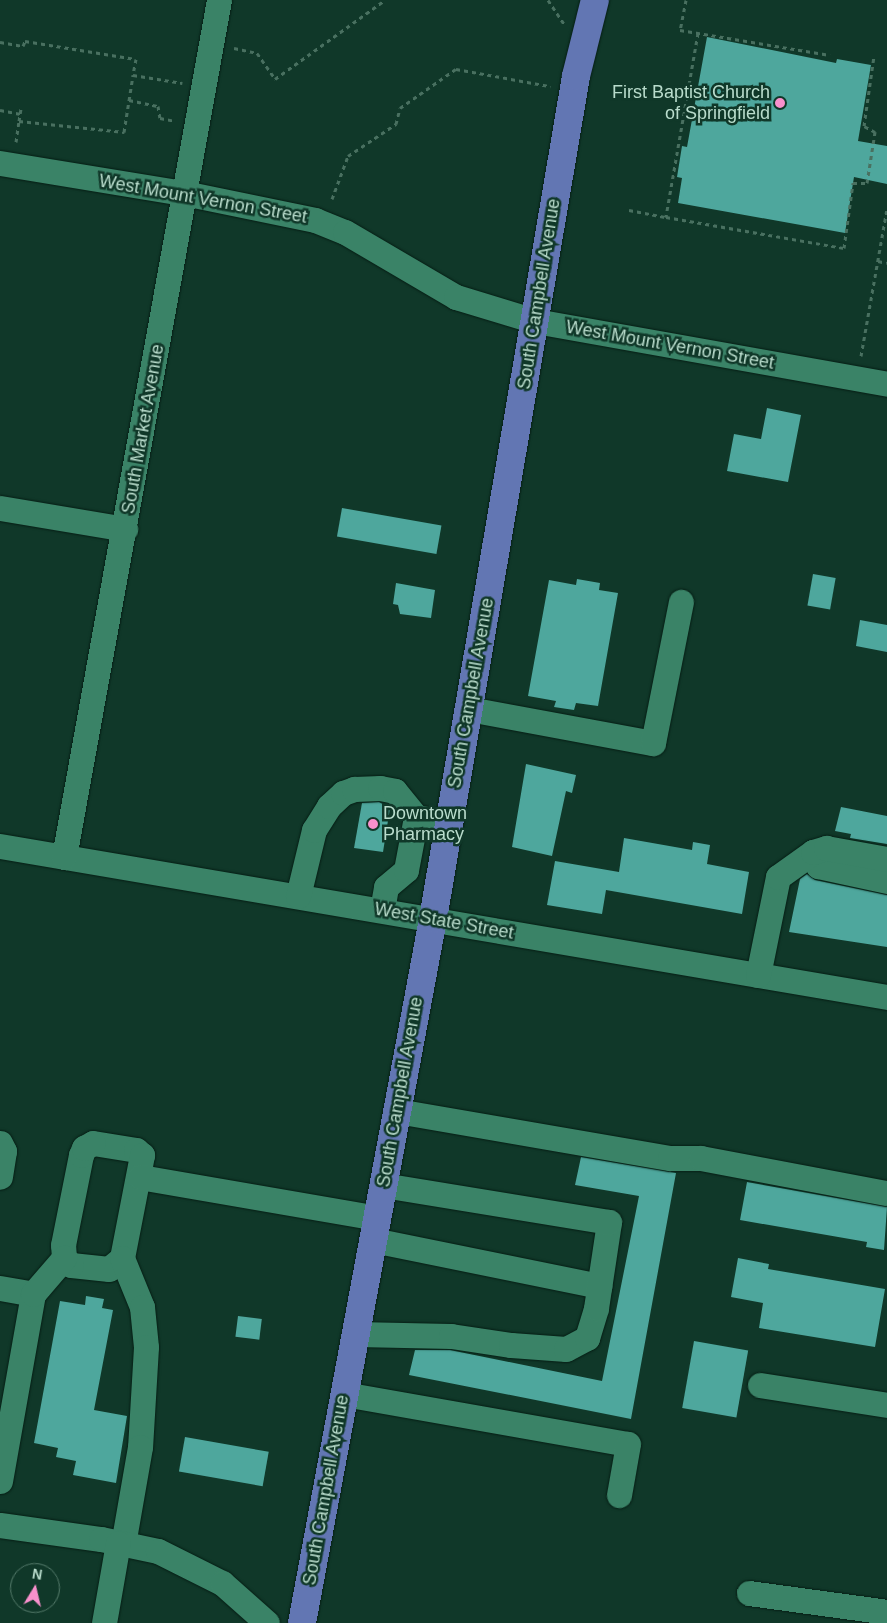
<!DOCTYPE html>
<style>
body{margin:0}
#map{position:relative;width:887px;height:1623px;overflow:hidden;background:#103829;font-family:Arial,sans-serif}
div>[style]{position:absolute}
.building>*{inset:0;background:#4ea79d;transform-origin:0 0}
.path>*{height:3px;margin-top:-1.5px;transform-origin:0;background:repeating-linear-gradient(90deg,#497060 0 4px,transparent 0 8px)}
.roads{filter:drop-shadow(0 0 1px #061d14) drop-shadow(0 0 1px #061d14)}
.minor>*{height:25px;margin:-12.5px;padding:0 12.5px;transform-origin:12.5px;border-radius:12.5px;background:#3a8367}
.major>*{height:28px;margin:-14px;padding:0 14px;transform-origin:14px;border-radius:14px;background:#6276b3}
.dots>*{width:14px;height:14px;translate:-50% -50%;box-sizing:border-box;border:2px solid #103829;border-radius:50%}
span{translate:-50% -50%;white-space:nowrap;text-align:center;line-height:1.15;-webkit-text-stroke:5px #103829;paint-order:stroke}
.poi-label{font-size:18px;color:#b9dccc}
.right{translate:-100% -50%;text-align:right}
.left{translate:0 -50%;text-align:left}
.street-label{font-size:18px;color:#b9dccc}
.north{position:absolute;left:10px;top:1563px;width:50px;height:50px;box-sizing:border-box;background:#103829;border:1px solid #547a6a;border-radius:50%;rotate:9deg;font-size:14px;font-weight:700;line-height:20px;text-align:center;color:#b9dccc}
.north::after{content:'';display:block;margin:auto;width:18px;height:22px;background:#f890cc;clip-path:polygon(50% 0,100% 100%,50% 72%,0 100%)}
</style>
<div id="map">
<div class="building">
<div style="clip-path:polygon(707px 37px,836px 63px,837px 59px,871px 65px,858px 141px,887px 146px,887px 184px,854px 177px,845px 233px,678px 203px,682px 178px,677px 177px,682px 146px,687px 147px)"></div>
<div style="clip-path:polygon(767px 408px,801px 415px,788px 482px,727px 471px,734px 434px,761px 439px)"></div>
<div style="left:342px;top:508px;width:101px;height:29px;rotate:10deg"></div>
<div style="left:813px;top:574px;width:23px;height:32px;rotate:10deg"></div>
<div style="clip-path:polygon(577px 579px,600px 583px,599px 590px,618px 593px,598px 706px,576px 703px,574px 710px,554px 707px,556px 701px,528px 696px,549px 580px,576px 585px)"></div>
<div style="clip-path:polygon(396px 583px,435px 590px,431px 618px,400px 614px,398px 605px,393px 604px)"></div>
<div style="clip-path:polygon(860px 620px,887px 625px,887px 652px,856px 646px)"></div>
<div style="clip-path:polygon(526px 764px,576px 775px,572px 793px,566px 791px,552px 856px,512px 847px)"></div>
<div style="clip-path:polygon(379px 802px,390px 808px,383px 852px,354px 848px,362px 803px)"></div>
<div style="clip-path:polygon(841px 807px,887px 816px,887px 844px,850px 838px,851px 834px,835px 831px)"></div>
<div style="clip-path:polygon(624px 838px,692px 850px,693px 842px,710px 845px,707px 864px,749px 872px,742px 914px,606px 890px,602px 914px,547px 905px,555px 861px,619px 872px)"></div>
<div style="clip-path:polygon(807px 874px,815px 880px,887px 895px,887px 947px,789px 932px,800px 879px)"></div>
<div style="clip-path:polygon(581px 1157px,676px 1173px,631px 1419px,409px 1375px,415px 1350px,450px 1350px,602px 1381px,639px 1196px,575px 1185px)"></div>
<div style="clip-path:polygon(747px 1182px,887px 1207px,884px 1250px,866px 1247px,867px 1242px,740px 1220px)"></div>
<div style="clip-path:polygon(738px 1258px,769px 1264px,768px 1269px,885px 1289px,875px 1347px,759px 1328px,763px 1303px,731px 1297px)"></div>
<div style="clip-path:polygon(86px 1296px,104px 1299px,102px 1308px,113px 1310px,94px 1410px,127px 1416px,116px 1483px,73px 1475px,76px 1461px,56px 1457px,58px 1448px,34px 1443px,60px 1301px,85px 1305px)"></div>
<div style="left:238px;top:1316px;width:24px;height:21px;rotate:7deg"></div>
<div style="left:694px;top:1341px;width:55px;height:68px;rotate:10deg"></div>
<div style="left:185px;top:1437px;width:85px;height:35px;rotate:10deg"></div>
</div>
<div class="path">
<div style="left:548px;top:0;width:29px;rotate:56deg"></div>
<div style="left:686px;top:0;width:31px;rotate:101deg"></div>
<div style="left:680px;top:30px;width:152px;rotate:9.5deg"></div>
<div style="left:698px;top:33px;width:187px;rotate:99.9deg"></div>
<div style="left:666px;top:217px;width:181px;rotate:9.9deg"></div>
<div style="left:844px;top:248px;width:66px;rotate:-82.1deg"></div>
<div style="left:853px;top:183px;width:14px"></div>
<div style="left:867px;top:183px;width:52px;rotate:-81.1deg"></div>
<div style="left:875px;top:132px;width:13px;rotate:-151deg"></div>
<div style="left:864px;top:126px;width:71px;rotate:-81.9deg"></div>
<div style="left:0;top:42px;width:23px;rotate:10deg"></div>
<div style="left:23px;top:46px;width:5px;rotate:-68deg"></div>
<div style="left:25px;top:41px;width:112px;rotate:9.2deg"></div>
<div style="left:136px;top:59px;width:16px;rotate:101deg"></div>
<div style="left:133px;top:75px;width:50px;rotate:9.3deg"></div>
<div style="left:234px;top:48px;width:24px;rotate:12deg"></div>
<div style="left:257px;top:53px;width:32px;rotate:55deg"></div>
<div style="left:275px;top:79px;width:135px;rotate:-35.7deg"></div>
<div style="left:129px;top:100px;width:30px;rotate:12deg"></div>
<div style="left:158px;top:106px;width:12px;rotate:81deg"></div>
<div style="left:160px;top:118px;width:15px;rotate:11deg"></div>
<div style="left:0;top:110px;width:21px;rotate:11deg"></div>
<div style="left:19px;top:121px;width:13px;rotate:-81deg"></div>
<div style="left:16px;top:142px;width:21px;rotate:-82deg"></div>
<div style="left:19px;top:121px;width:106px;rotate:6deg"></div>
<div style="left:124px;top:132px;width:58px;rotate:-81deg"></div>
<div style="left:332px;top:199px;width:46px;rotate:-69.6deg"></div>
<div style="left:348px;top:156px;width:58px;rotate:-33.7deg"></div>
<div style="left:396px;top:124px;width:16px;rotate:-76deg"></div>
<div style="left:400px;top:108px;width:68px;rotate:-34.9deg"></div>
<div style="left:456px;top:69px;width:96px;rotate:10.3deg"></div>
<div style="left:629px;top:210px;width:38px;rotate:11deg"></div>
<div style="left:878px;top:261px;width:9px;rotate:13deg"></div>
<div style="left:861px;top:356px;width:149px;rotate:-80deg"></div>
</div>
<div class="roads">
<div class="minor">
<div style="left:0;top:163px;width:186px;rotate:9.3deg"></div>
<div style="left:184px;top:193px;width:134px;rotate:11.6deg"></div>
<div style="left:315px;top:220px;width:32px;rotate:22deg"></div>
<div style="left:345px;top:232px;width:129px;rotate:30.4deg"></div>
<div style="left:456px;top:297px;width:83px;rotate:16.9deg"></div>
<div style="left:535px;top:321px;width:358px;rotate:10.1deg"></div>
<div style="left:0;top:508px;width:127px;rotate:9.5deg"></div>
<div style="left:469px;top:709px;width:187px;rotate:10.5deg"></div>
<div style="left:653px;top:743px;width:144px;rotate:-78.8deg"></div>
<div style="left:0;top:846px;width:900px;rotate:9.66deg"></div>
<div style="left:813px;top:852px;width:15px;rotate:70deg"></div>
<div style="left:818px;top:866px;width:71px;rotate:12.3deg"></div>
<div style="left:64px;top:857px;width:871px;rotate:-79.75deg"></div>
<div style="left:298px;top:896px;width:68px;rotate:-76.4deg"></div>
<div style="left:314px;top:830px;width:28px;rotate:-58deg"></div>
<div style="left:329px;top:806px;width:19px;rotate:-43deg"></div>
<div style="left:343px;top:793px;width:12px;rotate:-20deg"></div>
<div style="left:354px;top:789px;width:26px;rotate:-2deg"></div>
<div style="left:380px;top:788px;width:15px;rotate:11deg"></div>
<div style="left:395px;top:791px;width:33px;rotate:51deg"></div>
<div style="left:382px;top:910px;width:23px;rotate:-80deg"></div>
<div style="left:386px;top:887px;width:26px;rotate:-40deg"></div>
<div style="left:406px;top:870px;width:54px;rotate:-79.3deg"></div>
<div style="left:416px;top:817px;width:34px;rotate:10deg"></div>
<div style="left:758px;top:975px;width:100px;rotate:-78.5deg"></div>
<div style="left:778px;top:877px;width:43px;rotate:-35.5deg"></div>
<div style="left:813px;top:852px;width:14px;rotate:-17deg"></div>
<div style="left:826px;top:848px;width:62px;rotate:10.2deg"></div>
<div style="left:397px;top:1111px;width:277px;rotate:9.8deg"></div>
<div style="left:670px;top:1158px;width:31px"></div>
<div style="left:701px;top:1158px;width:189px;rotate:10.7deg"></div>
<div style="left:0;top:1143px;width:9px;rotate:63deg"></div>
<div style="left:4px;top:1151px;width:26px;rotate:99deg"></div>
<div style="left:93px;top:1143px;width:44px;rotate:9.2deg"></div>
<div style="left:136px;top:1150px;width:8px;rotate:40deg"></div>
<div style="left:142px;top:1155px;width:105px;rotate:101deg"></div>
<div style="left:122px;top:1258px;width:17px;rotate:140deg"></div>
<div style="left:109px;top:1269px;width:38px;rotate:-174deg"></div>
<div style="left:71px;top:1265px;width:10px;rotate:-135deg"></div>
<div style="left:64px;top:1258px;width:13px;rotate:-94deg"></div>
<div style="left:63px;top:1245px;width:92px;rotate:-78.7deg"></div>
<div style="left:81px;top:1155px;width:8px;rotate:-67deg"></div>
<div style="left:84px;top:1148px;width:10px;rotate:-29deg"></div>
<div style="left:140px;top:1177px;width:241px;rotate:9.8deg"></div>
<div style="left:373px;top:1240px;width:231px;rotate:11.5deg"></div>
<div style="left:122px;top:1258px;width:53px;rotate:67.8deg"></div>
<div style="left:142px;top:1307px;width:40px;rotate:84.3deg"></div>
<div style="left:146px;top:1347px;width:100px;rotate:93.4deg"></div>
<div style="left:140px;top:1447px;width:98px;rotate:99.9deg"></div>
<div style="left:0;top:1288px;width:34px;rotate:10deg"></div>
<div style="left:356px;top:1334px;width:95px;rotate:1.2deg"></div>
<div style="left:451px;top:1336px;width:61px;rotate:8.5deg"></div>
<div style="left:511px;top:1345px;width:55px;rotate:4.2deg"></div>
<div style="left:566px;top:1349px;width:24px;rotate:-28deg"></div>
<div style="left:587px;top:1338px;width:31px;rotate:-73deg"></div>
<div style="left:596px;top:1308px;width:87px;rotate:-81.4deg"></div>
<div style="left:609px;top:1222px;width:229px;rotate:-170.7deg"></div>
<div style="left:760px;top:1385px;width:129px;rotate:8.9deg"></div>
<div style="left:344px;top:1394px;width:288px;rotate:10deg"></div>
<div style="left:628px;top:1444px;width:52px;rotate:100deg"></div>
<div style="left:0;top:1481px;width:190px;rotate:-80deg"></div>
<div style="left:33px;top:1294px;width:48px;rotate:-49.3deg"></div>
<div style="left:0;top:1525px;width:102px;rotate:7.9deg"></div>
<div style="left:101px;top:1539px;width:58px;rotate:11.9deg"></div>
<div style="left:158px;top:1551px;width:72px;rotate:26.6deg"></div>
<div style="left:222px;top:1583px;width:60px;rotate:41.6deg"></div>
<div style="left:749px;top:1593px;width:139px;rotate:7.8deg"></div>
<div style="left:104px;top:1623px;width:81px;rotate:-80.1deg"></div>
</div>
<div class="major">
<div style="left:302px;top:1623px;width:716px;rotate:-79.46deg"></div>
<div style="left:433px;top:919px;width:855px;rotate:-80.37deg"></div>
<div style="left:576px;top:76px;width:78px;rotate:-76deg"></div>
</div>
</div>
<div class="dots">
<div style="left:780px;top:103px;background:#f890cc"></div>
<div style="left:373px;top:824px;background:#f890cc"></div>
</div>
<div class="poi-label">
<span class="right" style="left:770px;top:103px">First Baptist Church<br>of Springfield</span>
<span class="left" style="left:383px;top:824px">Downtown<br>Pharmacy</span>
</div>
<div class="street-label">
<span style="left:203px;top:199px;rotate:10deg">West Mount Vernon Street</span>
<span style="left:539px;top:294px;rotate:-81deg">South Campbell Avenue</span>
<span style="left:670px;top:345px;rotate:10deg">West Mount Vernon Street</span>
<span style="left:143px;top:429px;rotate:-80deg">South Market Avenue</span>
<span style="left:471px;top:693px;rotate:-80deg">South Campbell Avenue</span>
<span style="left:444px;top:921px;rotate:10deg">West State Street</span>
<span style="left:400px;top:1092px;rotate:-80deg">South Campbell Avenue</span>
<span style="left:326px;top:1490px;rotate:-80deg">South Campbell Avenue</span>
</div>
<div class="north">N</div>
</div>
